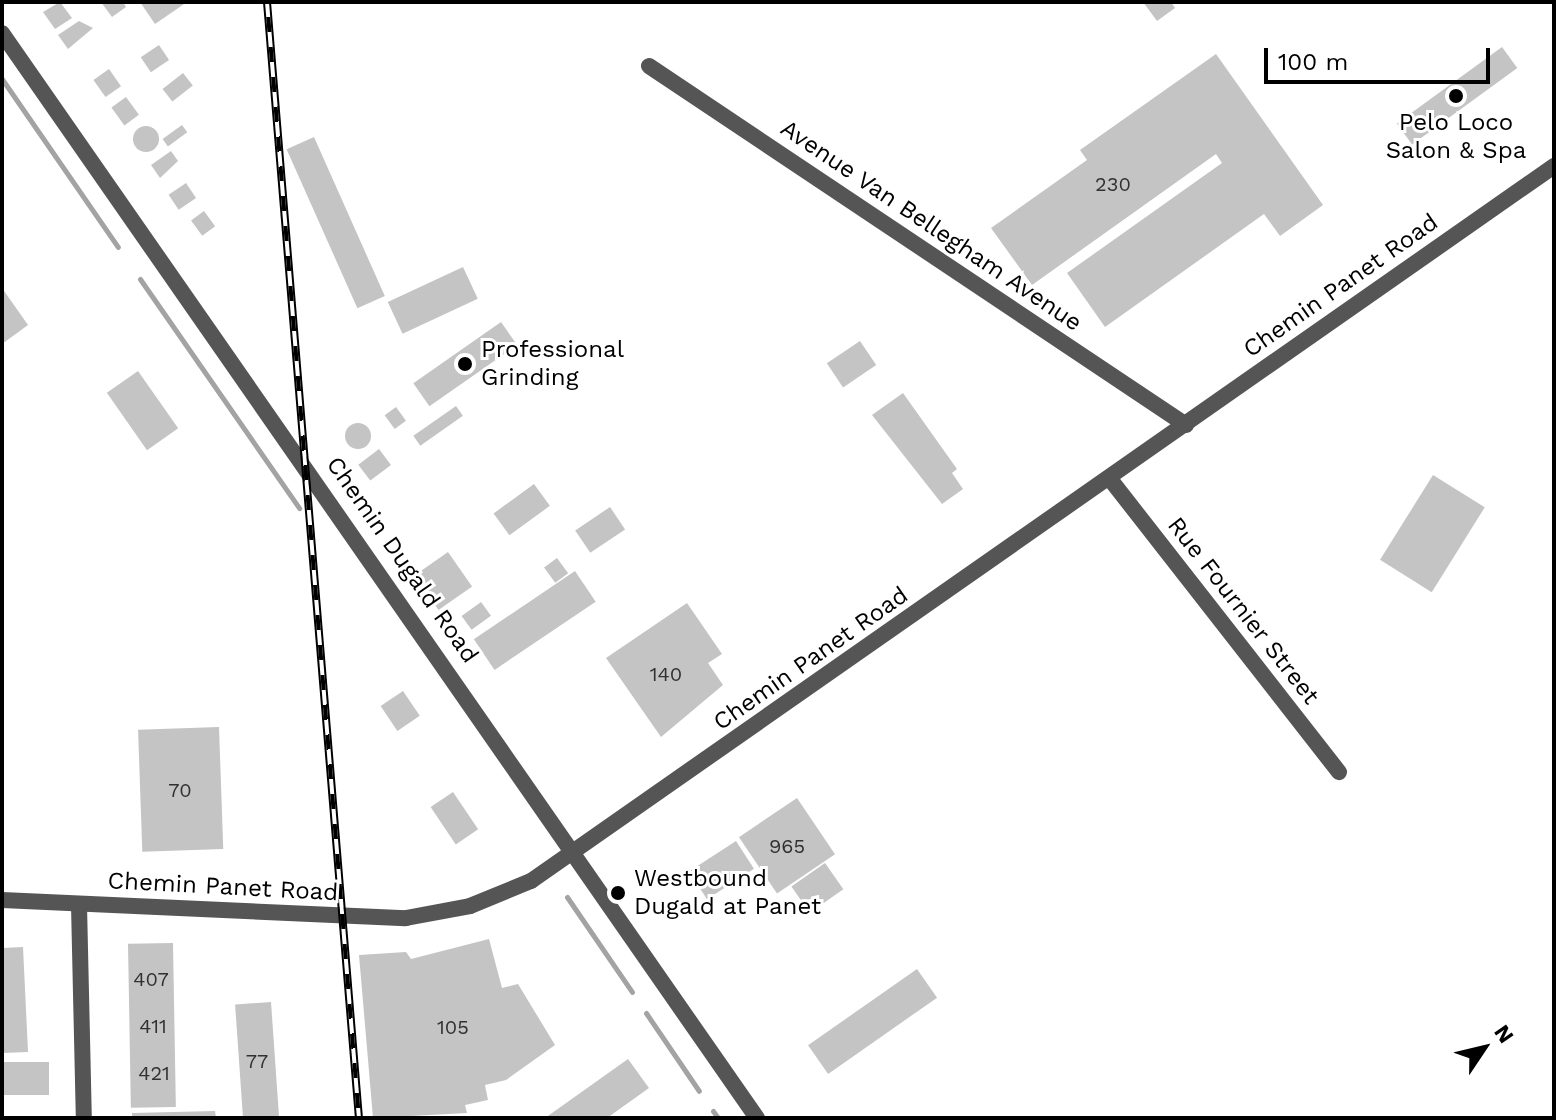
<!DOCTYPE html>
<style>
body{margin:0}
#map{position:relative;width:1556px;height:1120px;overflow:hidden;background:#fff;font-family:"Work Sans",sans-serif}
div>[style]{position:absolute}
.stream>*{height:5px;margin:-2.5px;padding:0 2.5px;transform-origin:2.5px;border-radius:2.5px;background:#a3a3a3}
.building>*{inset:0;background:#c4c4c4;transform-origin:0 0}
.round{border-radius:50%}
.minor>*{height:16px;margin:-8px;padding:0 8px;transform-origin:8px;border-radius:8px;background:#555}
.rail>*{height:8px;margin-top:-4px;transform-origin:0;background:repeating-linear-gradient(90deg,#fff 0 15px,#000 0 30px);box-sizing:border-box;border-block:2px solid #000}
.dots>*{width:22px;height:22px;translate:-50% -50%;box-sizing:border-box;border:4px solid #fff;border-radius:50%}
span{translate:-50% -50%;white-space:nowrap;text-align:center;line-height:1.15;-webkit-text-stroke:6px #fff;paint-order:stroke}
.number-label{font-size:20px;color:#313131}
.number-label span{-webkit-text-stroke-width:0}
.poi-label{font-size:24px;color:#000}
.left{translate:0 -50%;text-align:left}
.street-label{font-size:24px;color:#000}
.frame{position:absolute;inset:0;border:4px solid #000;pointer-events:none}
.north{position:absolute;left:1444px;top:1008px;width:80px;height:80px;-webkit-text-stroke:6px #fff;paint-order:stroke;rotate:55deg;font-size:22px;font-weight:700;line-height:32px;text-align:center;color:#000}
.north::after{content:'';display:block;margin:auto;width:28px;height:36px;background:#000;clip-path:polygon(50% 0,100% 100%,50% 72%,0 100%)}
.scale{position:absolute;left:1264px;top:48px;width:226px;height:36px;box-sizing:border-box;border:4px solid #000;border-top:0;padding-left:10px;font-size:24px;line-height:28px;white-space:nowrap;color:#000;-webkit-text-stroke:6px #fff;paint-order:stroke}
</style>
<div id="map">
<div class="stream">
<div style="left:2px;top:79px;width:204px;rotate:55.4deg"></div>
<div style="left:140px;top:279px;width:279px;rotate:55.2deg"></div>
<div style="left:567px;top:897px;width:115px;rotate:55.6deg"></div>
<div style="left:646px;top:1013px;width:94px;rotate:55.8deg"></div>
<div style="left:713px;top:1111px;width:9px;rotate:54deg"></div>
</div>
<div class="building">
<div style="clip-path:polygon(60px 2px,72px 18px,55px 29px,43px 12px)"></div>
<div style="clip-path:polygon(101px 2px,123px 2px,126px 7px,112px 17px)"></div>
<div style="clip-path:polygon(140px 2px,187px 2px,155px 24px)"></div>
<div style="clip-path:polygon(1143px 2px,1171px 2px,1175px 8px,1157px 21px)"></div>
<div style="clip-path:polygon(79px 21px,93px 28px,68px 49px,58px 35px)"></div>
<div style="left:159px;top:45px;width:18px;height:22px;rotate:56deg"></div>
<div style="left:1502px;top:47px;width:26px;height:130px;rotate:54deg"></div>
<div style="clip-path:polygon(1216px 54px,1323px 205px,1280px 236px,1264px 214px,1105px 327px,1067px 273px,1222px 163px,1216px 154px,1032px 285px,991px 228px,1087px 160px,1080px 150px)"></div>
<div style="left:109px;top:69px;width:21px;height:19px;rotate:55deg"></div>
<div style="left:183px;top:73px;width:16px;height:26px;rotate:52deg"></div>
<div style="left:126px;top:97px;width:22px;height:18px;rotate:54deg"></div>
<div style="left:182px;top:125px;width:9px;height:24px;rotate:54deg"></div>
<div class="round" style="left:133px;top:126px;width:26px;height:26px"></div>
<div style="left:314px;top:137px;width:174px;height:30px;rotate:66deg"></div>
<div style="clip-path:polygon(171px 151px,178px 161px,160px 178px,151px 165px)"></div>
<div style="left:186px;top:183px;width:18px;height:21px;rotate:56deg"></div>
<div style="left:204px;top:211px;width:19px;height:16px;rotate:54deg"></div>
<div style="left:463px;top:267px;width:35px;height:83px;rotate:65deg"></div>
<div style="clip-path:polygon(2px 288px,28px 325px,2px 344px)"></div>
<div style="left:501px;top:322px;width:28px;height:107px;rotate:55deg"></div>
<div style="left:860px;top:341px;width:29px;height:40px;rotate:56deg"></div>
<div style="left:138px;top:371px;width:70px;height:38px;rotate:55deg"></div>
<div style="clip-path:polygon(903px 393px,957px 469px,952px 473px,963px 489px,942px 504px,872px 415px)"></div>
<div style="left:456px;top:406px;width:12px;height:52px;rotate:55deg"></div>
<div style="left:396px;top:407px;width:17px;height:14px;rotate:54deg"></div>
<div class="round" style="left:345px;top:423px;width:26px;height:26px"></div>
<div style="left:379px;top:449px;width:20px;height:26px;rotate:53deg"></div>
<div style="left:1433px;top:475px;width:61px;height:100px;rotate:32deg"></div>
<div style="left:534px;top:484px;width:27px;height:50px;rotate:54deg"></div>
<div style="left:610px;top:507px;width:27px;height:42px;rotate:56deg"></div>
<div style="left:448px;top:552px;width:42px;height:41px;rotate:55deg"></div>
<div style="left:557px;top:558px;width:19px;height:16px;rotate:54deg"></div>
<div style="left:575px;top:571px;width:37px;height:122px;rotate:56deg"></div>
<div style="left:481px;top:602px;width:17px;height:24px;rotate:54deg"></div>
<div style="clip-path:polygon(687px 603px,722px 654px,708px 663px,723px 685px,661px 737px,606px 658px)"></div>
<div style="left:403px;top:691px;width:30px;height:27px;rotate:56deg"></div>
<div style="left:219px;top:727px;width:122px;height:81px;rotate:88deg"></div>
<div style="left:453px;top:792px;width:45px;height:27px;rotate:56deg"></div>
<div style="left:797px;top:798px;width:68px;height:70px;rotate:56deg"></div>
<div style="left:736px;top:841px;width:33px;height:56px;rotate:57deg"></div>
<div style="left:825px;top:863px;width:32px;height:41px;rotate:55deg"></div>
<div style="clip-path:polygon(489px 939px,502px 988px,518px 984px,555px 1045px,506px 1080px,485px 1085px,488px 1100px,465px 1105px,467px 1113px,373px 1118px,359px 955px,406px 952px,411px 959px)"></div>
<div style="left:173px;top:943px;width:164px;height:45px;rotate:89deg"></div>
<div style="clip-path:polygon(23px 947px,28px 1052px,2px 1053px,2px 948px)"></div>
<div style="left:917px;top:969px;width:35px;height:133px;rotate:55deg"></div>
<div style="left:271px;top:1002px;width:116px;height:36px;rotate:86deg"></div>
<div style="clip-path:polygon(628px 1059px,649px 1088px,607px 1118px,545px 1118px)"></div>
<div style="left:2px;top:1062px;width:47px;height:33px"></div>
<div style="clip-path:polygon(215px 1111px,216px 1118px,132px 1118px,132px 1113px)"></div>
</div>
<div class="minor">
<div style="left:2px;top:33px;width:1322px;rotate:55.17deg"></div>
<div style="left:649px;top:66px;width:646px;rotate:33.76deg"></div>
<div style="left:1110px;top:479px;width:372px;rotate:52deg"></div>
<div style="left:2px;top:900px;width:404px;rotate:2.6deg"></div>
<div style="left:406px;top:918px;width:65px;rotate:-10.6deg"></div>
<div style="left:470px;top:906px;width:66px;rotate:-22.3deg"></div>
<div style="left:531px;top:881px;width:1248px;rotate:-34.95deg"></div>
<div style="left:79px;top:905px;width:213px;rotate:88.7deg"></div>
</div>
<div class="rail">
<div style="left:267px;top:2px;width:1120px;rotate:85.29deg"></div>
</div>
<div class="dots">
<div style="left:1456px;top:96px;background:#000"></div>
<div style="left:465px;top:364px;background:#000"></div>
<div style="left:618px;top:893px;background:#000"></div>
</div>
<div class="number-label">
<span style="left:1113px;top:184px">230</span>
<span style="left:666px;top:674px">140</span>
<span style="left:180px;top:790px">70</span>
<span style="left:787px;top:846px">965</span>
<span style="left:151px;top:979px">407</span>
<span style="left:153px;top:1026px">411</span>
<span style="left:453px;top:1027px">105</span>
<span style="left:257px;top:1061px">77</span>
<span style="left:154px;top:1073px">421</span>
</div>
<div class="poi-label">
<span style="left:1456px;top:137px">Pelo Loco<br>Salon &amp; Spa</span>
<span class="left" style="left:481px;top:364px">Professional<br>Grinding</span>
<span class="left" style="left:634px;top:893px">Westbound<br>Dugald at Panet</span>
</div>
<div class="street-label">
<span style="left:931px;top:226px;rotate:34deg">Avenue Van Bellegham Avenue</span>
<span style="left:1341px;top:286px;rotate:-35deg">Chemin Panet Road</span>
<span style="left:402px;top:560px;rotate:55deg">Chemin Dugald Road</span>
<span style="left:1243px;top:611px;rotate:52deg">Rue Fournier Street</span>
<span style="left:811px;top:659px;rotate:-35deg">Chemin Panet Road</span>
<span style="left:223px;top:887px;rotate:3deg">Chemin Panet Road</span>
</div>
<div class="frame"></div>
<div class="north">N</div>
<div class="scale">100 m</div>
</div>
